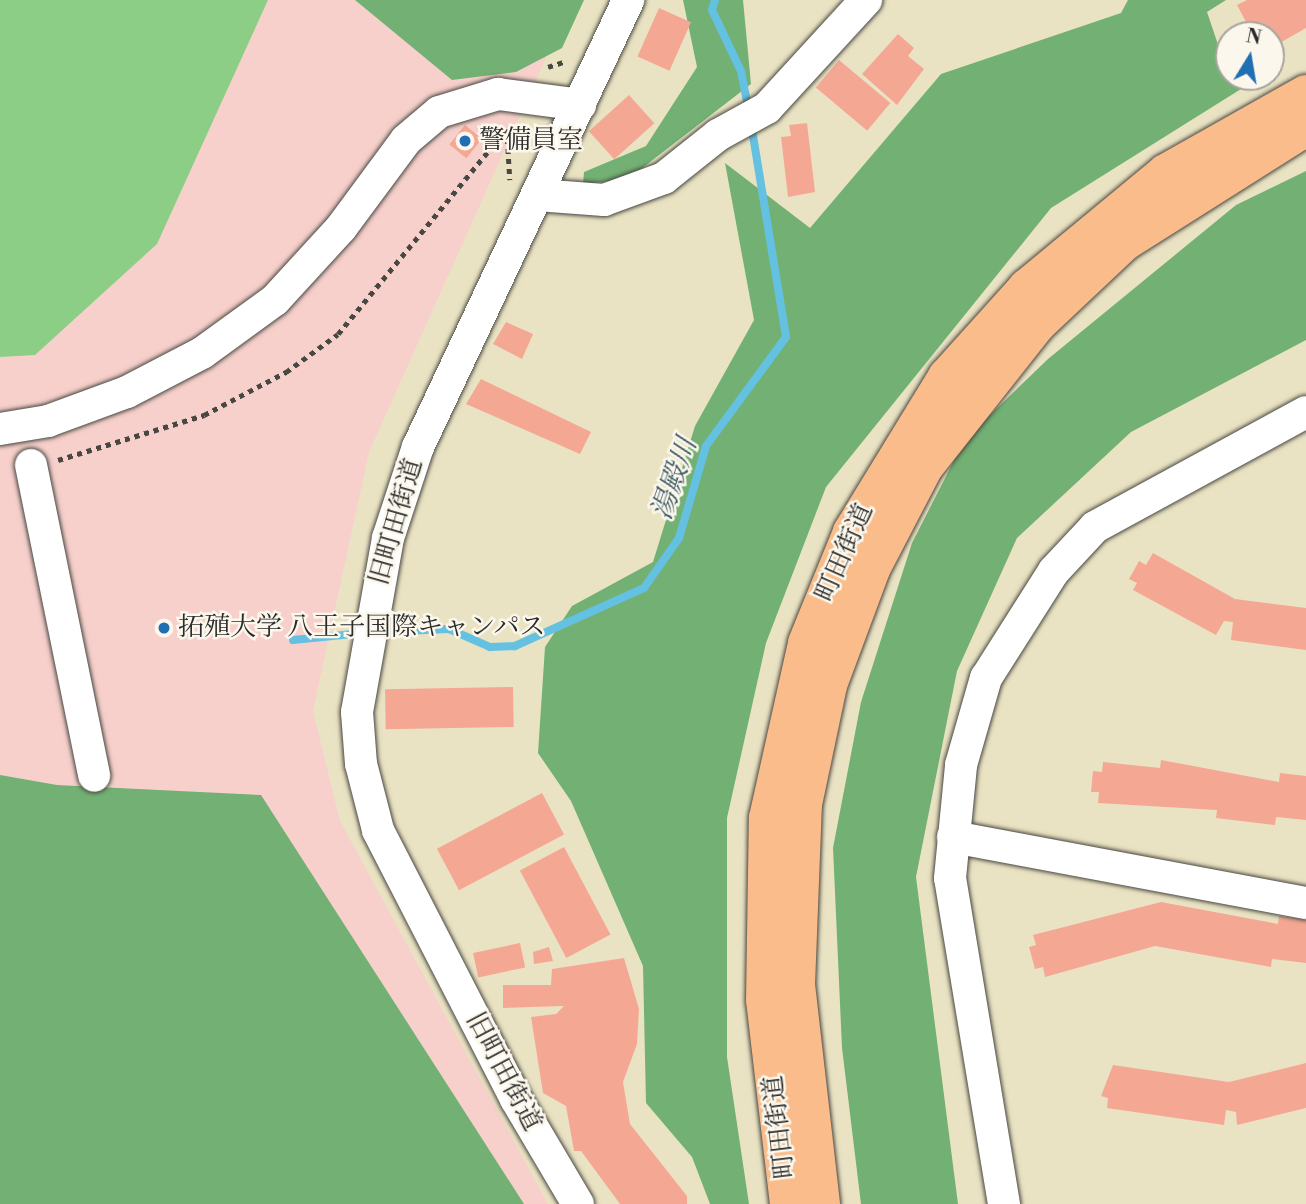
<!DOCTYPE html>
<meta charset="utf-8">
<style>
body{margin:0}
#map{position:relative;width:1306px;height:1204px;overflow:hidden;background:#eae3c3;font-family:"Libre Bodoni","Noto Serif JP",serif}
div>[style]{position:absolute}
.built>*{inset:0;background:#f7d0cb}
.green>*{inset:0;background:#8dce86}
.forest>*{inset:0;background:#72b173}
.stream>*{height:8px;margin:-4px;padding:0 4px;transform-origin:4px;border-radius:4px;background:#64c1e2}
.building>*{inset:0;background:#f4a894;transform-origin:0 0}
.path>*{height:4.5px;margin-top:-2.25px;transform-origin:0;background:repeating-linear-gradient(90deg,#484742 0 5px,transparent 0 10px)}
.roads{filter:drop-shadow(0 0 2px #484742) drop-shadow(0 0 2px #484742)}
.minor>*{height:32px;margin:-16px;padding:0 16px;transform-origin:16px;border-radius:16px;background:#fff}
.major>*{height:38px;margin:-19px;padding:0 19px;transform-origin:19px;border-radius:19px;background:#f9bc8a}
.dots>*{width:19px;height:19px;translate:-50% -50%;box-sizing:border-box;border:4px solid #fbf7ec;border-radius:50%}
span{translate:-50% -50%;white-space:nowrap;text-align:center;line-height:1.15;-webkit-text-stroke:5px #fbf7ec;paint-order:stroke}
.poi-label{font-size:26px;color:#2b2b2b}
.left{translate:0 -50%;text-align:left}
.street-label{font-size:26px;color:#2b2b2b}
.water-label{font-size:28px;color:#3c5862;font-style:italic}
.north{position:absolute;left:1215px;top:21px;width:70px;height:70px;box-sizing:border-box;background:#fbf7ec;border:2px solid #a8a59f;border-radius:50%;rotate:11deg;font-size:19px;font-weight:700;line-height:28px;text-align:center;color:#2b2b2b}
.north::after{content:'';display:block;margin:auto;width:24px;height:32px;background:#1f6fb2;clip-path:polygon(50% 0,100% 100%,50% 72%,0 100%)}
</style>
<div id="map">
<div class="built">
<div style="clip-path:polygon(0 0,572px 0,369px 452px,313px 711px,340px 821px,548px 1204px,0 1204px)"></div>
</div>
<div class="green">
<div style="clip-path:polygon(0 0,268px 0,157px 244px,35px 355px,0 357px)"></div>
</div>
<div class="forest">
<div style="clip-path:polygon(355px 0,584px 0,562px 48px,516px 72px,452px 80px)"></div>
<div style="clip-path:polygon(683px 0,743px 0,751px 84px,628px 179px,583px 184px,584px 172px,646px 146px,697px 67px)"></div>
<div style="clip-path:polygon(1128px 0,1226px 0,1207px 12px,1229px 77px,1241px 89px,1051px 208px,826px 487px,766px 643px,727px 818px,727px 1057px,749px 1204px,710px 1204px,692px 1157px,646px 1103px,643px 966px,571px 801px,538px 753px,545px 647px,572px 606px,653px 562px,695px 426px,754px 320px,725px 163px,810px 228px,941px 74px,1121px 13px)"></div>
<div style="clip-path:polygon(1306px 171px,1306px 340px,1131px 432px,1017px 538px,957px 671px,916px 877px,958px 1204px,861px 1204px,842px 1048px,833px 848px,861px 702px,912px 543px,965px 439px,1048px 359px,1236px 205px)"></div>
<div style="clip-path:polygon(0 775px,57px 785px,261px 795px,524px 1204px,0 1204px)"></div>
</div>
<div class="stream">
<div style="left:715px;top:0;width:10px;rotate:107deg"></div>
<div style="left:712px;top:10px;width:68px;rotate:64.6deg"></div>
<div style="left:741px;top:71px;width:42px;rotate:79deg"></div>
<div style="left:380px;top:632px;width:69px;rotate:-2.5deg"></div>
<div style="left:449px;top:629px;width:45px;rotate:23.7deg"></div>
<div style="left:490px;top:647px;width:25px;rotate:-2deg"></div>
<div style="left:515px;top:646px;width:141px;rotate:-24.2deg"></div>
<div style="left:644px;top:588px;width:61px;rotate:-55deg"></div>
<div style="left:679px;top:538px;width:96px;rotate:-73.6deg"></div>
<div style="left:706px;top:446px;width:135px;rotate:-53.7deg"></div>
<div style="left:786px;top:337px;width:216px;rotate:-99.3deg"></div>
<div style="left:293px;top:640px;width:70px;rotate:-5.7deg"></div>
</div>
<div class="building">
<div style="clip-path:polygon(1247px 0,1306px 0,1306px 28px,1271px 48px,1271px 35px,1253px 35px,1237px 5px)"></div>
<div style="left:659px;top:8px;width:35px;height:53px;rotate:24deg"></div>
<div style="clip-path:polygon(898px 34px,914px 48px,908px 56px,924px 69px,897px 105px,862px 74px)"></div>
<div style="left:839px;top:60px;width:67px;height:36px;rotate:40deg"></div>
<div style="left:629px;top:95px;width:38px;height:54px;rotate:48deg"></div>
<div style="clip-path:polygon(807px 123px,815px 192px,788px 197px,781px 137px,791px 136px,789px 125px)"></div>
<div style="left:465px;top:125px;width:22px;height:25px;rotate:39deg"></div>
<div style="clip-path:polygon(506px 322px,533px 334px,522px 359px,493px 344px)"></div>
<div style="clip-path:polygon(481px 379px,591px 432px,580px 454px,466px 404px)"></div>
<div style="clip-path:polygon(1153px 553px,1235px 599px,1306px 608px,1306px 650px,1231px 640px,1233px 622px,1224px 621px,1216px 635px,1133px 590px,1137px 583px,1129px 579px,1139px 561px,1146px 565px)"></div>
<div style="left:513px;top:687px;width:40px;height:128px;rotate:89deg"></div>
<div style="clip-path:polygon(1161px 760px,1279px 782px,1280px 773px,1306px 776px,1306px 820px,1276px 817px,1275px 825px,1216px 818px,1217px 810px,1098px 803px,1099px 792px,1091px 792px,1093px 771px,1102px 772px,1103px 762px,1160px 768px)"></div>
<div style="left:542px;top:793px;width:47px;height:119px;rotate:62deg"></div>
<div style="left:564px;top:847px;width:99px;height:50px;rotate:62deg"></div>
<div style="clip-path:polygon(1161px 902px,1278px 924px,1279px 916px,1306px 920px,1306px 963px,1272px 959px,1271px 967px,1155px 946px,1045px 977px,1043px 967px,1035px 969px,1029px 947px,1036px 945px,1033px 935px)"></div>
<div style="left:520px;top:943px;width:25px;height:48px;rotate:78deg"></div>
<div style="clip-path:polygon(549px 947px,553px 961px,534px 964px,533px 952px)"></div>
<div style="clip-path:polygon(624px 958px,639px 1009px,637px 1044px,623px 1082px,630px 1124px,687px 1196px,687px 1204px,620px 1204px,581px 1151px,574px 1151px,566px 1106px,543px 1093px,531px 1017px,556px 1014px,564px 1006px,503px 1008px,503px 985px,551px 985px,552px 969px)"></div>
<div style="clip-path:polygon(1306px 1063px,1306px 1108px,1237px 1125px,1236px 1112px,1226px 1110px,1224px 1125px,1107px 1108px,1108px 1098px,1101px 1096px,1113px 1065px,1229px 1082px)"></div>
</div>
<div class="path">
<div style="left:548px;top:67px;width:19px;rotate:-18deg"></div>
<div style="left:507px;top:129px;width:51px;rotate:86.6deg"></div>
<div style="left:58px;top:460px;width:153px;rotate:-17.1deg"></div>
<div style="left:204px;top:415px;width:93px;rotate:-27.7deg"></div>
<div style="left:286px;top:372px;width:64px;rotate:-36.2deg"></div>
<div style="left:338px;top:334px;width:266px;rotate:-50.6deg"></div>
</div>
<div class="roads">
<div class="minor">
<div style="left:537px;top:195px;width:67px;rotate:4.3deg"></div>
<div style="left:604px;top:200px;width:64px;rotate:-20.1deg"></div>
<div style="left:664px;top:178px;width:69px;rotate:-38.5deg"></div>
<div style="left:718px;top:135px;width:56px;rotate:-28.9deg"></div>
<div style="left:767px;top:108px;width:147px;rotate:-47.5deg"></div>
<div style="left:0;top:429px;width:49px;rotate:-9.5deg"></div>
<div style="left:48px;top:421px;width:84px;rotate:-20.2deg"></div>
<div style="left:127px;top:392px;width:85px;rotate:-27.5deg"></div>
<div style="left:202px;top:353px;width:90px;rotate:-36deg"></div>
<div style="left:275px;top:300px;width:98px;rotate:-47.5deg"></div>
<div style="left:341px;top:228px;width:109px;rotate:-53.5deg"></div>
<div style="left:406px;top:140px;width:43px;rotate:-40.3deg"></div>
<div style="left:439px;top:112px;width:62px;rotate:-17deg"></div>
<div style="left:498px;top:94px;width:83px;rotate:7.6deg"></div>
<div style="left:31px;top:465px;width:317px;rotate:78.5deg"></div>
<div style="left:953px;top:837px;width:359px;rotate:10.6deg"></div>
<div style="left:578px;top:1204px;width:122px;rotate:-120.6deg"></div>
<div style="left:516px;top:1099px;width:302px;rotate:-117.2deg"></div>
<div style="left:378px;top:830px;width:68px;rotate:-104.4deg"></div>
<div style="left:361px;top:764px;width:52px;rotate:-94.4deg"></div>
<div style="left:357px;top:712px;width:177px;rotate:-79.9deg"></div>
<div style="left:388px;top:538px;width:96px;rotate:-71.8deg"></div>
<div style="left:418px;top:447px;width:494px;rotate:-64.8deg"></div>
<div style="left:1004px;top:1204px;width:330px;rotate:-99.4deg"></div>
<div style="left:950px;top:878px;width:114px;rotate:-84.4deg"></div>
<div style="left:961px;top:765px;width:91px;rotate:-74deg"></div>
<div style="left:986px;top:678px;width:127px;rotate:-57.6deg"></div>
<div style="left:1054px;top:571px;width:60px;rotate:-47deg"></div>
<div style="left:1095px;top:527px;width:240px;rotate:-28.6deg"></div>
</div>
<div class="major">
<div style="left:789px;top:1204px;width:205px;rotate:-96.7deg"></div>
<div style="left:765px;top:1000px;width:182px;rotate:-89.1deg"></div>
<div style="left:768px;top:818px;width:179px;rotate:-77.4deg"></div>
<div style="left:807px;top:643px;width:120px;rotate:-67.9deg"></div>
<div style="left:852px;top:532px;width:182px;rotate:-58.5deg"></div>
<div style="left:947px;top:377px;width:120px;rotate:-48deg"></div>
<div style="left:1027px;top:288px;width:180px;rotate:-39.6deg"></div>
<div style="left:1166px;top:173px;width:161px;rotate:-29.4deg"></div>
<div style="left:821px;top:1204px;width:220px;rotate:-96.5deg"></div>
<div style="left:796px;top:985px;width:181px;rotate:-87.8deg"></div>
<div style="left:803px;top:804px;width:122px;rotate:-78.1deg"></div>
<div style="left:828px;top:685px;width:126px;rotate:-69.6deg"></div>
<div style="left:872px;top:567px;width:113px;rotate:-62.5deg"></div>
<div style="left:924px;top:467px;width:181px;rotate:-51.7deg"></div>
<div style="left:1036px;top:325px;width:121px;rotate:-43.3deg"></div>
<div style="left:1124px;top:242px;width:215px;rotate:-32.3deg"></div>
</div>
</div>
<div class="dots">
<div style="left:465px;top:141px;background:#1f6fb2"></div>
<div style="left:164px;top:628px;background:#1f6fb2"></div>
</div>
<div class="poi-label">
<span class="left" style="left:479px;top:141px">警備員室</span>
<span class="left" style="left:178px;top:628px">拓殖大学 八王子国際キャンパス</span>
</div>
<div class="street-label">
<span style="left:397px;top:522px;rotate:-74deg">旧町田街道</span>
<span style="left:845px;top:553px;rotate:-66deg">町田街道</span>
<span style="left:503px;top:1072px;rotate:62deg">旧町田街道</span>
<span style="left:780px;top:1127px;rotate:-97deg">町田街道</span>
</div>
<div class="water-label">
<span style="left:675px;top:479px;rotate:-71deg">湯殿川</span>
</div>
<div class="north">N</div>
</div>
